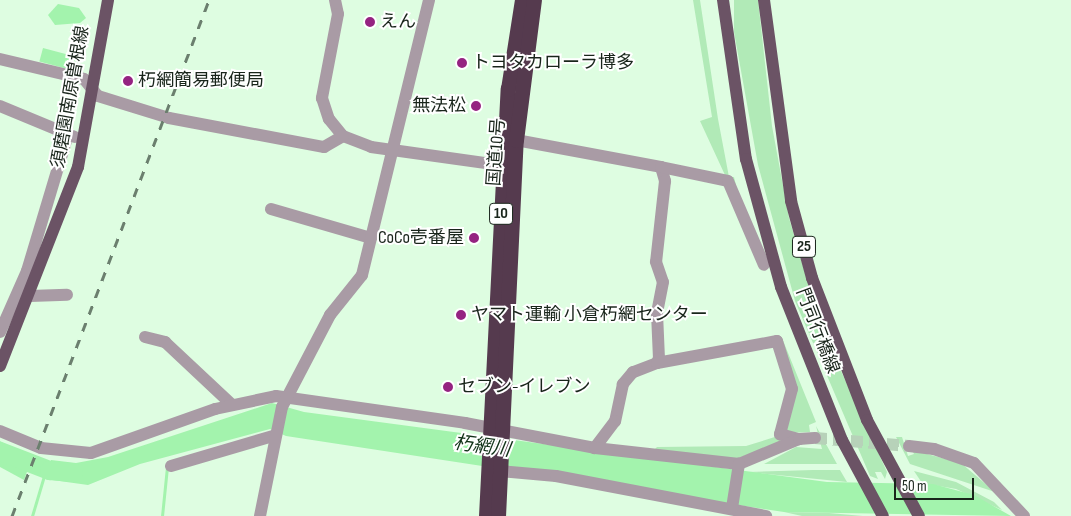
<!DOCTYPE html>
<meta charset="utf-8">
<style>
body{margin:0}
#map{position:relative;width:1071px;height:516px;overflow:hidden;background:#defde1;font-family:"Sofia Sans Condensed","Noto Sans JP",sans-serif}
div>[style]{position:absolute}
.green>*{inset:0;background:#b1eab7}
.water>*{inset:0;background:#a3f3ad;transform-origin:0 0}
.stream>*{height:3px;margin:-1.5px;padding:0 1.5px;transform-origin:1.5px;border-radius:1.5px;background:#a3f3ad}
.river>*{height:19px;margin:-9.5px;padding:0 9.5px;transform-origin:9.5px;border-radius:9.5px;background:#a3f3ad}
.minor-tunnel>*{height:12px;margin-top:-6px;transform-origin:0;background:repeating-linear-gradient(90deg,#b7d2b9 0 12px,transparent 0 18px)}
.minor>*{height:12px;margin:-6px;padding:0 6px;transform-origin:6px;border-radius:6px;background:#a99ba5}
.major>*{height:12px;margin:-6px;padding:0 6px;transform-origin:6px;border-radius:6px;background:#6b5365}
.highway>*{height:15px;margin:-7.5px;padding:0 7.5px;transform-origin:7.5px;border-radius:7.5px;background:#553a4e}
.rail>*{height:3px;margin-top:-1.5px;transform-origin:0;background:repeating-linear-gradient(90deg,#6b7f6e 0 9px,transparent 0 18px)}
.dots>*{width:14px;height:14px;translate:-50% -50%;box-sizing:border-box;border:2px solid #fff;border-radius:50%}
span{translate:-50% -50%;white-space:nowrap;text-align:center;line-height:1.15;-webkit-text-stroke:4px #fff;paint-order:stroke}
.shield-label span{padding:1px 4px;background:#fff;border:1px solid;border-radius:4px;-webkit-text-stroke-width:0}
.shield-label{font-size:16px;color:#19251b;font-weight:700}
.poi-label{font-size:18px;color:#19251b}
.left{translate:0 -50%;text-align:left}
.right{translate:-100% -50%;text-align:right}
.street-label{font-size:18px;color:#19251b}
.water-label{font-size:19px;color:#103117;font-style:italic}
.scale{position:absolute;left:894px;top:478px;width:80px;height:22px;box-sizing:border-box;border:2px solid #19251b;border-top:0;padding-left:6px;font-size:15px;line-height:18px;white-space:nowrap;color:#19251b;-webkit-text-stroke:4px #fff;paint-order:stroke}
</style>
<div id="map">
<div class="green">
<div style="clip-path:polygon(693px 0,700px 0,718px 119px,729px 177px,734px 177px,743px 214px,700px 121px,712px 117px)"></div>
<div style="clip-path:polygon(734px 0,758px 0,772px 126px,789px 218px,820px 325px,887px 472px,885px 479px,881px 472px,875px 472px,878px 479px,870px 476px,795px 301px,758px 165px,734px 32px)"></div>
<div style="clip-path:polygon(782px 338px,816px 422px,809px 425px,810px 432px,782px 433px,794px 389px)"></div>
<div style="clip-path:polygon(816px 426px,837px 464px,764px 464px,796px 447px,822px 449px)"></div>
<div style="clip-path:polygon(778px 436px,793px 437px,736px 459px,652px 452px,657px 447px,746px 446px)"></div>
<div style="clip-path:polygon(896px 437px,902px 437px,908px 456px,914px 454px,912px 450px,961px 463px,995px 492px,910px 464px)"></div>
<div style="clip-path:polygon(840px 470px,847px 482px,748px 472px,813px 470px)"></div>
<div style="clip-path:polygon(914px 471px,956px 482px,994px 502px,1002px 510px,956px 489px,922px 483px)"></div>
<div style="clip-path:polygon(784px 512px,829px 513px,863px 516px,802px 516px)"></div>
</div>
<div class="water">
<div style="clip-path:polygon(58px 4px,79px 8px,86px 18px,80px 23px,55px 25px,48px 15px)"></div>
<div style="left:43px;top:48px;width:39px;height:14px;rotate:15deg"></div>
<div style="clip-path:polygon(272px 403px,304px 412px,827px 482px,933px 484px,974px 495px,1011px 516px,784px 512px,286px 436px,270px 429px,140px 464px,88px 485px,45px 479px,51px 460px,76px 463px,108px 457px)"></div>
<div style="clip-path:polygon(0 441px,32px 458px,24px 480px,0 467px)"></div>
</div>
<div class="stream">
<div style="left:32px;top:516px;width:49px;rotate:-73.4deg"></div>
<div style="left:162px;top:516px;width:49px;rotate:-84.2deg"></div>
</div>
<div class="river">
<div style="left:0;top:451px;width:53px;rotate:21.2deg"></div>
<div style="left:49px;top:470px;width:24px;rotate:5deg"></div>
</div>
<div class="minor-tunnel">
<div style="left:815px;top:438px;width:94px;rotate:4.9deg"></div>
</div>
<div class="minor">
<div style="left:335px;top:0;width:14px;rotate:78deg"></div>
<div style="left:338px;top:14px;width:86px;rotate:100.8deg"></div>
<div style="left:322px;top:98px;width:22px;rotate:72deg"></div>
<div style="left:329px;top:119px;width:22px;rotate:51deg"></div>
<div style="left:343px;top:136px;width:30px;rotate:21deg"></div>
<div style="left:371px;top:147px;width:144px;rotate:8deg"></div>
<div style="left:0;top:59px;width:86px;rotate:13.4deg"></div>
<div style="left:84px;top:79px;width:22px;rotate:51deg"></div>
<div style="left:98px;top:96px;width:74px;rotate:17.2deg"></div>
<div style="left:169px;top:118px;width:158px;rotate:10.6deg"></div>
<div style="left:324px;top:147px;width:22px;rotate:-30deg"></div>
<div style="left:0;top:106px;width:81px;rotate:22.5deg"></div>
<div style="left:516px;top:140px;width:147px;rotate:10.5deg"></div>
<div style="left:661px;top:167px;width:15px;rotate:74deg"></div>
<div style="left:665px;top:181px;width:81px;rotate:96.3deg"></div>
<div style="left:656px;top:262px;width:21px;rotate:71deg"></div>
<div style="left:663px;top:282px;width:32px;rotate:101deg"></div>
<div style="left:657px;top:313px;width:45px;rotate:87.5deg"></div>
<div style="left:659px;top:358px;width:5px;rotate:112deg"></div>
<div style="left:657px;top:363px;width:26px;rotate:159deg"></div>
<div style="left:633px;top:372px;width:16px;rotate:130deg"></div>
<div style="left:623px;top:384px;width:38px;rotate:102deg"></div>
<div style="left:615px;top:421px;width:34px;rotate:127deg"></div>
<div style="left:661px;top:167px;width:68px;rotate:11.8deg"></div>
<div style="left:728px;top:181px;width:91px;rotate:66.8deg"></div>
<div style="left:271px;top:209px;width:104px;rotate:16.2deg"></div>
<div style="left:30px;top:296px;width:37px;rotate:-2deg"></div>
<div style="left:0;top:332px;width:67px;rotate:-66.1deg"></div>
<div style="left:27px;top:271px;width:143px;rotate:-73.3deg"></div>
<div style="left:145px;top:337px;width:21px;rotate:14deg"></div>
<div style="left:165px;top:342px;width:92px;rotate:43.2deg"></div>
<div style="left:657px;top:363px;width:122px;rotate:-10.4deg"></div>
<div style="left:777px;top:341px;width:50px;rotate:72.6deg"></div>
<div style="left:792px;top:389px;width:47px;rotate:104.9deg"></div>
<div style="left:780px;top:434px;width:20px;rotate:15deg"></div>
<div style="left:0;top:431px;width:44px;rotate:22.5deg"></div>
<div style="left:41px;top:448px;width:50px;rotate:5.7deg"></div>
<div style="left:91px;top:453px;width:132px;rotate:-19.5deg"></div>
<div style="left:215px;top:409px;width:62px;rotate:-12deg"></div>
<div style="left:276px;top:396px;width:191px;rotate:8.1deg"></div>
<div style="left:465px;top:423px;width:132px;rotate:10.9deg"></div>
<div style="left:595px;top:448px;width:145px;rotate:6.3deg"></div>
<div style="left:739px;top:464px;width:65px;rotate:-22.6deg"></div>
<div style="left:799px;top:439px;width:16px;rotate:-4deg"></div>
<div style="left:909px;top:446px;width:25px;rotate:7deg"></div>
<div style="left:934px;top:449px;width:42px;rotate:19.3deg"></div>
<div style="left:974px;top:463px;width:73px;rotate:46.7deg"></div>
<div style="left:171px;top:466px;width:109px;rotate:-16.4deg"></div>
<div style="left:500px;top:471px;width:56px;rotate:5.1deg"></div>
<div style="left:556px;top:476px;width:214px;rotate:10.8deg"></div>
<div style="left:732px;top:508px;width:45px;rotate:-81deg"></div>
<div style="left:260px;top:516px;width:111px;rotate:-78.6deg"></div>
<div style="left:282px;top:407px;width:104px;rotate:-62.4deg"></div>
<div style="left:330px;top:315px;width:51px;rotate:-51.3deg"></div>
<div style="left:362px;top:275px;width:283px;rotate:-76.3deg"></div>
</div>
<div class="major">
<div style="left:723px;top:0;width:161px;rotate:81.8deg"></div>
<div style="left:746px;top:159px;width:133px;rotate:74.7deg"></div>
<div style="left:781px;top:287px;width:165px;rotate:68.3deg"></div>
<div style="left:842px;top:440px;width:86px;rotate:61.7deg"></div>
<div style="left:764px;top:0;width:203px;rotate:82.3deg"></div>
<div style="left:791px;top:201px;width:80px;rotate:74.7deg"></div>
<div style="left:812px;top:278px;width:152px;rotate:68.8deg"></div>
<div style="left:867px;top:420px;width:109px;rotate:61.6deg"></div>
<div style="left:0;top:366px;width:214px;rotate:-68.6deg"></div>
<div style="left:78px;top:167px;width:170px;rotate:-79.8deg"></div>
</div>
<div class="highway">
<div style="left:486px;top:516px;width:428px;rotate:-87.1deg"></div>
<div style="left:508px;top:89px;width:90px;rotate:-81.1deg"></div>
<div style="left:498px;top:516px;width:376px;rotate:-87.3deg"></div>
<div style="left:516px;top:140px;width:141px;rotate:-82.7deg"></div>
</div>
<div class="rail">
<div style="left:12px;top:516px;width:552px;rotate:-69.1deg"></div>
</div>
<div class="dots">
<div style="left:370px;top:22px;background:#952381"></div>
<div style="left:462px;top:63px;background:#952381"></div>
<div style="left:128px;top:81px;background:#952381"></div>
<div style="left:476px;top:106px;background:#952381"></div>
<div style="left:474px;top:238px;background:#952381"></div>
<div style="left:461px;top:315px;background:#952381"></div>
<div style="left:448px;top:387px;background:#952381"></div>
</div>
<div class="shield-label">
<span style="left:501px;top:214px">10</span>
<span style="left:804px;top:247px">25</span>
</div>
<div class="poi-label">
<span class="left" style="left:380px;top:22px">えん</span>
<span class="left" style="left:472px;top:63px">トヨタカローラ博多</span>
<span class="left" style="left:138px;top:81px">朽網簡易郵便局</span>
<span class="right" style="left:466px;top:106px">無法松</span>
<span class="right" style="left:464px;top:238px">CoCo壱番屋</span>
<span class="left" style="left:471px;top:315px">ヤマト運輸 小倉朽網センター</span>
<span class="left" style="left:458px;top:387px">セブン-イレブン</span>
</div>
<div class="street-label">
<span style="left:71px;top:97px;rotate:-80deg">須磨園南原曽根線</span>
<span style="left:497px;top:152px;rotate:-86deg">国道10号</span>
<span style="left:817px;top:331px;rotate:69deg">門司行橋線</span>
</div>
<div class="water-label">
<span style="left:482px;top:447px;rotate:8deg">朽網川</span>
</div>
<div class="scale">50 m</div>
</div>
